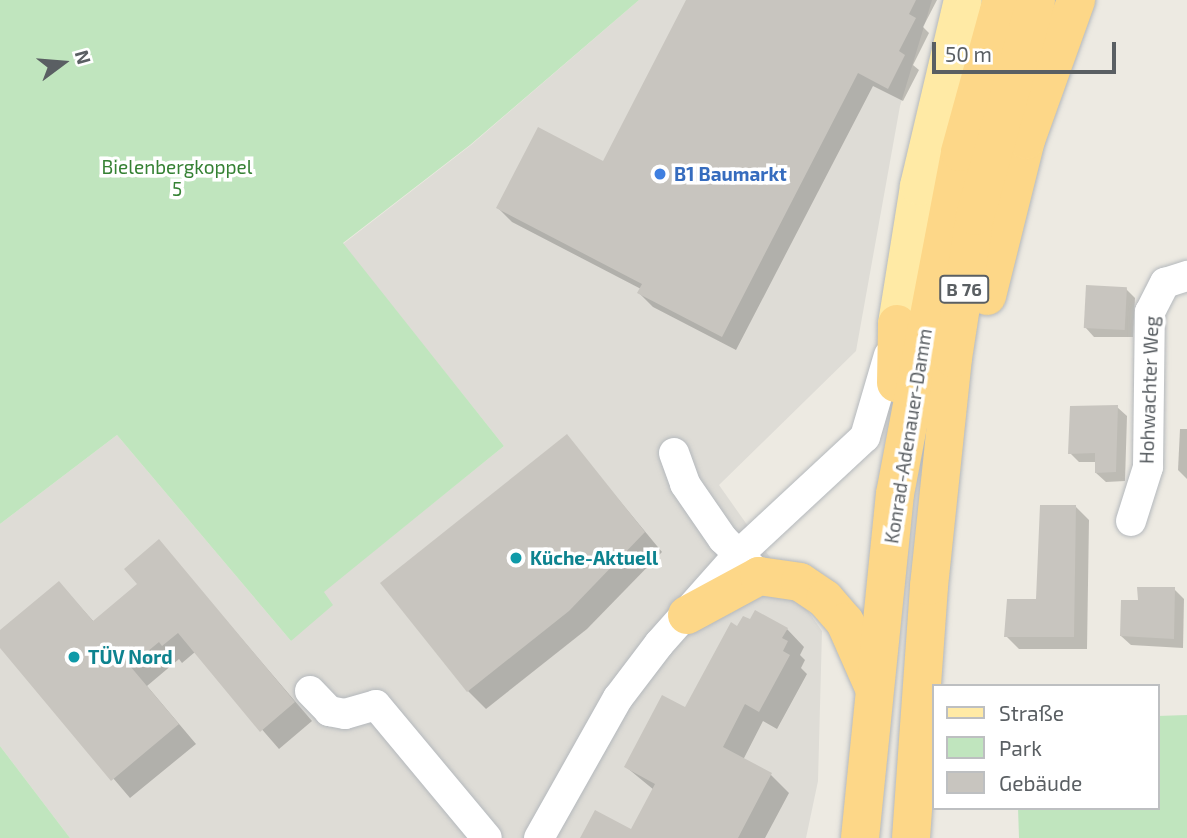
<!DOCTYPE html>
<meta charset="utf-8">
<style>
body{margin:0}
#map{position:relative;width:1187px;height:838px;overflow:hidden;background:#edeae2;font-family:"Exo 2",sans-serif}
div>[style]{position:absolute}
.industrial>*{inset:0;background:#dedcd6}
.green>*{inset:0;background:#c0e5be}
.shadow>*{inset:0;background:#0003}
.building>*{inset:0;background:#c8c5bf;transform-origin:0 0}
.roads{filter:drop-shadow(0 0 2px #b4b8bc) drop-shadow(0 0 2px #b4b8bc)}
.minor>*{height:30px;margin:-15px;padding:0 15px;transform-origin:15px;border-radius:15px;background:#fff}
.major>*{height:38px;margin:-19px;padding:0 19px;transform-origin:19px;border-radius:19px;background:#ffeaa5}
.highway>*{height:38px;margin:-19px;padding:0 19px;transform-origin:19px;border-radius:19px;background:#fdd788}
.dots>*{width:19px;height:19px;translate:-50% -50%;box-sizing:border-box;border:4px solid #fff;border-radius:50%}
span{translate:-50% -50%;white-space:nowrap;text-align:center;line-height:1.15;-webkit-text-stroke:7px #fff;paint-order:stroke}
.shield-label span{padding:2px 5px;background:#fff;border:2px solid;border-radius:5px;-webkit-text-stroke-width:0}
.shield-label{font-size:18px;color:#5a5f63;font-weight:700}
.park-label{font-size:19px;color:#358133}
.shop-label{font-size:19px;color:#366cbe;font-weight:700}
.left{translate:0 -50%;text-align:left}
.street-label{font-size:19px;color:#5a5f63}
.culture-label{font-size:19px;color:#0d838f;font-weight:700}
.legend{position:absolute;left:932px;top:684px;width:228px;height:126px;box-sizing:border-box;background:#fff;border:2px solid #bdbfc1;margin:0;padding:9px 12px;list-style:none;font-size:21px;color:#5a5f63}
.legend li{display:flex;align-items:center;gap:14px;height:35px}
.legend b{width:35px;border:2px solid #bdbfc1}
.north{position:absolute;left:28px;top:28px;width:70px;height:70px;-webkit-text-stroke:5px #fff;paint-order:stroke;rotate:74deg;font-size:19px;font-weight:700;line-height:28px;text-align:center;color:#5a5f63}
.north::after{content:'';display:block;margin:auto;width:24px;height:32px;background:#5a5f63;clip-path:polygon(50% 0,100% 100%,50% 72%,0 100%)}
.scale{position:absolute;left:932px;top:42px;width:184px;height:32px;box-sizing:border-box;border:4px solid #5a5f63;border-top:0;padding-left:9px;font-size:21px;line-height:24px;white-space:nowrap;color:#5a5f63;-webkit-text-stroke:5px #fff;paint-order:stroke}
</style>
<div id="map">
<div class="industrial">
<div style="clip-path:polygon(639px 0,932px 0,900px 106px,856px 351px,719px 485px,822px 631px,818px 781px,806px 838px,70px 838px,0 746px,0 524px,117px 435px,291px 641px,323px 592px,504px 446px,343px 244px,471px 145px)"></div>
</div>
<div class="green">
<div style="clip-path:polygon(0 0,639px 0,470px 145px,343px 243px,504px 446px,324px 592px,333px 605px,291px 641px,117px 435px,0 524px)"></div>
<div style="clip-path:polygon(1187px 715px,1187px 838px,1019px 838px,1018px 808px,1157px 808px,1157px 716px)"></div>
<div style="clip-path:polygon(0 746px,70px 838px,0 838px)"></div>
</div>
<div class="shadow">
<div style="clip-path:polygon(688px 0,937px 0,923px 27px,929px 33px,913px 65px,919px 70px,903px 101px,873px 86px,736px 350px,653px 307px,639px 293px,641px 289px,512px 222px,498px 208px,604px 163px)"></div>
<div style="clip-path:polygon(1126px 289px,1135px 298px,1133px 337px,1094px 337px,1085px 327px)"></div>
<div style="clip-path:polygon(1117px 407px,1127px 416px,1125px 481px,1106px 482px,1096px 473px,1097px 462px,1079px 462px,1070px 453px)"></div>
<div style="clip-path:polygon(1180px 429px,1187px 429px,1187px 479px,1178px 470px)"></div>
<div style="clip-path:polygon(566px 436px,662px 552px,587px 629px,486px 709px,468px 691px)"></div>
<div style="clip-path:polygon(1076px 507px,1089px 520px,1087px 649px,1019px 649px,1006px 636px,1037px 601px)"></div>
<div style="clip-path:polygon(159px 542px,312px 721px,279px 749px,195px 652px,182px 663px,179px 659px,147px 686px,196px 744px,130px 798px,0 645px,0 632px,59px 583px,94px 622px,140px 584px)"></div>
<div style="clip-path:polygon(1174px 589px,1184px 599px,1183px 648px,1131px 645px,1121px 636px,1139px 602px)"></div>
<div style="clip-path:polygon(738px 628px,787px 629px,804px 647px,800px 655px,805px 660px,801px 668px,807px 674px,777px 729px,763px 721px,743px 760px,771px 775px,789px 793px,765px 838px,582px 838px,632px 831px,654px 790px,626px 767px,686px 709px)"></div>
</div>
<div class="building">
<div style="clip-path:polygon(686px 0,916px 0,909px 14px,916px 18px,899px 51px,905px 55px,888px 89px,858px 73px,722px 337px,637px 293px,642px 284px,496px 208px,538px 127px,603px 161px)"></div>
<div style="left:1086px;top:285px;width:41px;height:43px;rotate:3deg"></div>
<div style="clip-path:polygon(1118px 405px,1116px 472px,1095px 473px,1095px 453px,1068px 454px,1070px 406px)"></div>
<div style="clip-path:polygon(567px 434px,645px 532px,569px 611px,467px 692px,380px 583px)"></div>
<div style="clip-path:polygon(1040px 505px,1076px 505px,1074px 637px,1004px 637px,1007px 599px,1036px 599px)"></div>
<div style="clip-path:polygon(159px 539px,295px 702px,260px 732px,178px 633px,162px 646px,159px 642px,130px 666px,179px 724px,111px 781px,0 648px,0 630px,59px 581px,93px 621px,137px 584px,124px 569px)"></div>
<div style="clip-path:polygon(1137px 587px,1175px 587px,1174px 639px,1120px 636px,1121px 600px,1138px 600px)"></div>
<div style="clip-path:polygon(755px 610px,788px 628px,782px 638px,788px 641px,783px 651px,790px 655px,759px 712px,745px 704px,723px 747px,772px 773px,738px 838px,580px 838px,595px 810px,631px 829px,655px 784px,624px 767px,662px 695px,685px 707px,731px 622px,737px 626px,743px 616px,750px 619px)"></div>
</div>
<div class="roads">
<div class="minor">
<div style="left:674px;top:453px;width:33px;rotate:70deg"></div>
<div style="left:685px;top:484px;width:67px;rotate:55.4deg"></div>
<div style="left:723px;top:539px;width:41px;rotate:45deg"></div>
<div style="left:1131px;top:521px;width:57px;rotate:-72.5deg"></div>
<div style="left:1148px;top:467px;width:155px;rotate:-89.3deg"></div>
<div style="left:1150px;top:312px;width:33px;rotate:-63deg"></div>
<div style="left:1165px;top:283px;width:23px;rotate:-18deg"></div>
<div style="left:310px;top:691px;width:28px;rotate:46deg"></div>
<div style="left:329px;top:711px;width:16px;rotate:11deg"></div>
<div style="left:345px;top:714px;width:32px;rotate:-16deg"></div>
<div style="left:376px;top:705px;width:173px;rotate:50.2deg"></div>
<div style="left:539px;top:838px;width:161px;rotate:-60.6deg"></div>
<div style="left:618px;top:698px;width:68px;rotate:-52.8deg"></div>
<div style="left:659px;top:644px;width:119px;rotate:-48.4deg"></div>
<div style="left:738px;top:555px;width:173px;rotate:-42.9deg"></div>
<div style="left:865px;top:437px;width:85px;rotate:-73.7deg"></div>
</div>
<div class="major">
<div style="left:897px;top:324px;width:140px;rotate:-80.9deg"></div>
<div style="left:919px;top:186px;width:191px;rotate:-76.7deg"></div>
</div>
<div class="highway">
<div style="left:987px;top:296px;width:161px;rotate:-76deg"></div>
<div style="left:1026px;top:140px;width:149px;rotate:-70.3deg"></div>
<div style="left:896px;top:383px;width:59px;rotate:-89deg"></div>
<div style="left:687px;top:615px;width:82px;rotate:-28.4deg"></div>
<div style="left:759px;top:576px;width:41px;rotate:8.3deg"></div>
<div style="left:800px;top:582px;width:30px;rotate:34deg"></div>
<div style="left:825px;top:599px;width:30px;rotate:49deg"></div>
<div style="left:845px;top:622px;width:72px;rotate:66.3deg"></div>
<div style="left:860px;top:838px;width:346px;rotate:-84.2deg"></div>
<div style="left:895px;top:494px;width:348px;rotate:-79.2deg"></div>
<div style="left:960px;top:152px;width:158px;rotate:-74.6deg"></div>
<div style="left:911px;top:838px;width:253px;rotate:-85.9deg"></div>
<div style="left:929px;top:586px;width:229px;rotate:-84deg"></div>
<div style="left:953px;top:358px;width:144px;rotate:-81.2deg"></div>
<div style="left:975px;top:216px;width:224px;rotate:-74.2deg"></div>
</div>
</div>
<div class="dots">
<div style="left:660px;top:174px;background:#3f7fe0"></div>
<div style="left:516px;top:558px;background:#0f9aa8"></div>
<div style="left:74px;top:657px;background:#0f9aa8"></div>
</div>
<div class="shield-label">
<span style="left:964px;top:289px">B 76</span>
</div>
<div class="park-label">
<span style="left:177px;top:178px">Bielenbergkoppel<br>5</span>
</div>
<div class="shop-label">
<span class="left" style="left:674px;top:174px">B1 Baumarkt</span>
</div>
<div class="street-label">
<span style="left:1149px;top:390px;rotate:-88deg">Hohwachter Weg</span>
<span style="left:908px;top:436px;rotate:-81deg">Konrad-Adenauer-Damm</span>
</div>
<div class="culture-label">
<span class="left" style="left:530px;top:558px">Küche-Aktuell</span>
<span class="left" style="left:88px;top:657px">TÜV Nord</span>
</div>
<ul class="legend">
<li><b style="height:9px;background:#ffeaa5"></b>Straße</li>
<li><b style="height:19px;background:#c0e5be"></b>Park</li>
<li><b style="height:19px;background:#c8c5bf"></b>Gebäude</li>
</ul>
<div class="north">N</div>
<div class="scale">50 m</div>
</div>
